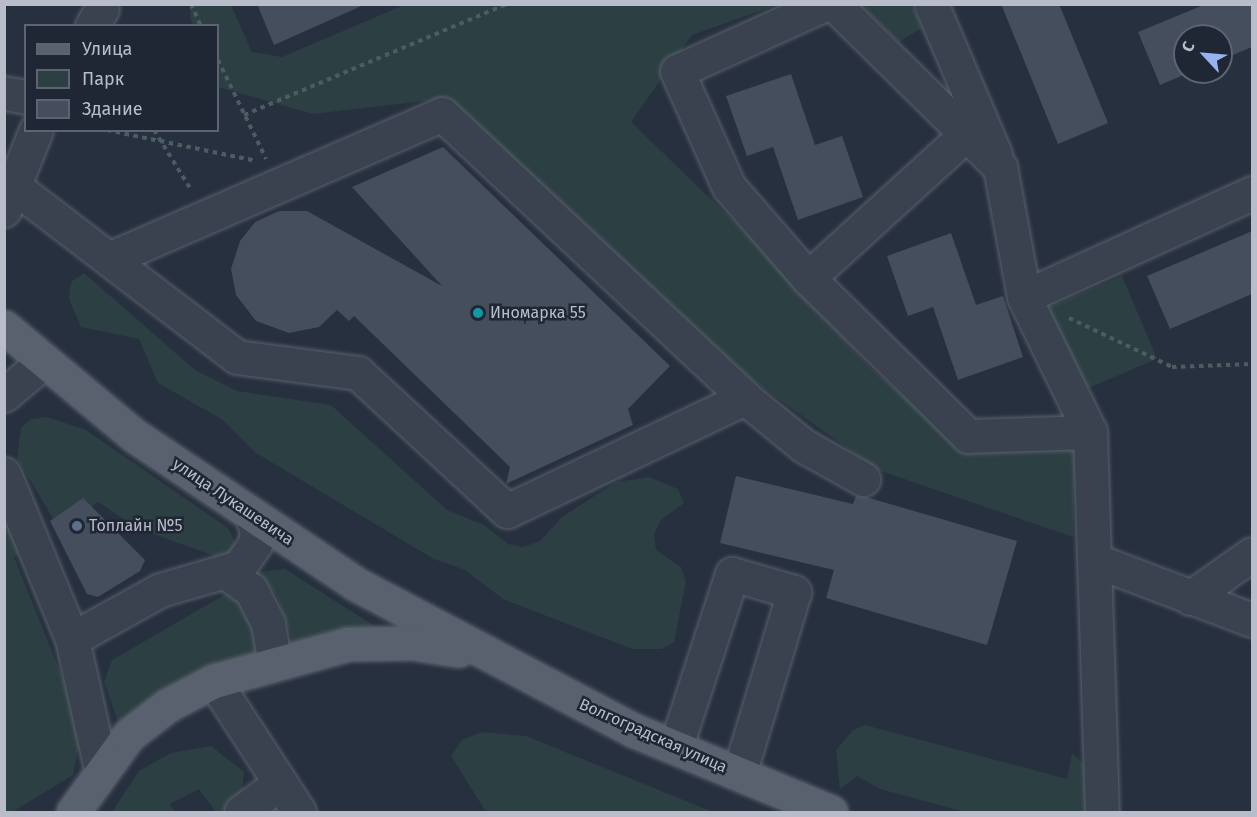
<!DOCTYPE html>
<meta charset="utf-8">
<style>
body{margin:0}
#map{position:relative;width:1257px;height:817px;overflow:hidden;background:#27303e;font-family:"Fira Sans",sans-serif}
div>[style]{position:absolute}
.green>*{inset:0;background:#2c3f42;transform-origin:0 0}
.building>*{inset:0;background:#444e5d}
.path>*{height:4px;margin-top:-2px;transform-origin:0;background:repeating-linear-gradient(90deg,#4c5c60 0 4.5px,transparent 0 9px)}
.roads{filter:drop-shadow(0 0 2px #59606c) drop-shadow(0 0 2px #59606c)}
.minor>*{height:33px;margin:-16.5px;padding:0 16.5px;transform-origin:16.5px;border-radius:16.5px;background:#3b424f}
.major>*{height:33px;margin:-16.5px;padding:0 16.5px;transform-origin:16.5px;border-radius:16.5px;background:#5a616e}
.dots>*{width:16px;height:16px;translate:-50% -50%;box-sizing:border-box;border:3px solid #202734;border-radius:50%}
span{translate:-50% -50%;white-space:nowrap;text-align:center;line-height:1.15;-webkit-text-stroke:5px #202734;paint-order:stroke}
.poi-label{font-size:16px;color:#b8bdc9}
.left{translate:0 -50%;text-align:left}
.street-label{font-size:16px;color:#b8bdc9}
.frame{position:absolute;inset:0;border:6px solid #b8bdc9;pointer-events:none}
.legend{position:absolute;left:24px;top:24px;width:195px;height:108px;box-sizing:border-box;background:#202734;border:2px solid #5d6370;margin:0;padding:8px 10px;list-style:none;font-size:18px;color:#b8bdc9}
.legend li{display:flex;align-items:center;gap:12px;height:30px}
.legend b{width:30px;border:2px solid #5d6370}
.north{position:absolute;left:1173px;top:24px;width:60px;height:60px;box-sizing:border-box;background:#202734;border:2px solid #5d6370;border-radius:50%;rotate:296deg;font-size:16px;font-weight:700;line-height:24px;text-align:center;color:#b8bdc9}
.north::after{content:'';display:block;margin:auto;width:21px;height:27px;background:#96b2f0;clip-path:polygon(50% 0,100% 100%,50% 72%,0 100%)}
</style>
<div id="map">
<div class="green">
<div style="clip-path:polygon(189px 5px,231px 5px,252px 52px,282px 57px,404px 5px,777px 5px,692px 35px,631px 122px,774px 260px,872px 369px,959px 445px,1075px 443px,1073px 537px,878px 470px,752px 380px,449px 98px,313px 114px,218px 87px,218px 26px,192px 25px)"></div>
<div style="clip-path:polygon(860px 5px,911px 5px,922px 28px,899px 42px)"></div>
<div style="clip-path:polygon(84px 273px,195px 370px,237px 391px,331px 405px,447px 510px,484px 525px,508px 544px,523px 547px,540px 541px,562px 517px,616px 482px,649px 477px,678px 489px,684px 503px,661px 520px,654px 534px,656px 550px,681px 567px,686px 581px,674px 642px,662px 649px,632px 649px,503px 599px,465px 570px,434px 559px,256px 453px,223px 420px,158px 383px,139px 339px,81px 327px,69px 299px,71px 282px)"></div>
<div style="left:1122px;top:276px;width:90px;height:82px;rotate:67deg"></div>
<div style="clip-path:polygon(47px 417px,86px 430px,228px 528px,236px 544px,229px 556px,217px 557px,137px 528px,98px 502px,60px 530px,17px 458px,21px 428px,31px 419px)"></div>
<div style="clip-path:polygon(4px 496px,25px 548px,14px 557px,75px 708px,81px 739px,73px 775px,12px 812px,4px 812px)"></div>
<div style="clip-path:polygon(285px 569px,387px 634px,296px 649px,277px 596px,258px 572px)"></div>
<div style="clip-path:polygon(226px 594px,242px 603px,261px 643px,257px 656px,121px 730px,104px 682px,112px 660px)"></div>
<div style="clip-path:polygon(865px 725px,1067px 779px,1072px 753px,1085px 765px,1086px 812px,965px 812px,880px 789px,857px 776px,840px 789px,836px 750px,853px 730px)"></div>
<div style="clip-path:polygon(481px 732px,526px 736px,713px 812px,486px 812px,451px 756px,462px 740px)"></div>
<div style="clip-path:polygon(211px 746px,244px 772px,241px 800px,228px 812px,216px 812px,199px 789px,170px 804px,175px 812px,112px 812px,139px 771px,171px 753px)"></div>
</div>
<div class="building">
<div style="clip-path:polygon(257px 4px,366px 4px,274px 45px)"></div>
<div style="clip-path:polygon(1001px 4px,1059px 4px,1108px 123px,1058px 144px)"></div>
<div style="clip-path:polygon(1206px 4px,1252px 4px,1252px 47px,1221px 60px,1221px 36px,1185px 36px,1185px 72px,1191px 72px,1160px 85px,1138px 32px)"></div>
<div style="clip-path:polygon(791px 74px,815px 145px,842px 136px,863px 197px,798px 220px,773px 147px,747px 156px,726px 96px)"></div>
<div style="clip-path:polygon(443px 147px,670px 366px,628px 409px,633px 425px,506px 484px,510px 467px,354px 316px,349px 321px,337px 310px,319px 327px,289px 333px,256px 321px,236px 295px,231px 269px,240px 241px,255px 222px,279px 211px,307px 211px,442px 286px,352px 187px)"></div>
<div style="clip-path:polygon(1252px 231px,1252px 294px,1170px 329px,1147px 276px)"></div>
<div style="clip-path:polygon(951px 233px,976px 305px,1003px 296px,1023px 357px,958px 380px,933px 307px,908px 316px,887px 256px)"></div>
<div style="clip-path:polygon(736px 476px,853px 504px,856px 496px,866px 497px,1017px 541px,987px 645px,826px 598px,834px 570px,720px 543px)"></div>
<div style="clip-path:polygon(83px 498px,145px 560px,140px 571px,98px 597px,87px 594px,50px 521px)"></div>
</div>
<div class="path">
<div style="left:191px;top:4px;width:24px;rotate:66deg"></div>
<div style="left:218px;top:60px;width:110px;rotate:64.1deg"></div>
<div style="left:244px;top:115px;width:285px;rotate:-22.9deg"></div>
<div style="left:107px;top:130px;width:153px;rotate:11.7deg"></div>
<div style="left:154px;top:130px;width:70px;rotate:58.3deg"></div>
<div style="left:1069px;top:318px;width:114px;rotate:25.4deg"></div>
<div style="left:1172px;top:367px;width:80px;rotate:-2.1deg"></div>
</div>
<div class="roads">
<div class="minor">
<div style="left:825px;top:4px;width:162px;rotate:155.6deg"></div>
<div style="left:677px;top:71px;width:127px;rotate:65.9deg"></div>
<div style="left:729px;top:187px;width:121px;rotate:49deg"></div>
<div style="left:808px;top:278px;width:225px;rotate:44.6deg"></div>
<div style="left:968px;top:436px;width:122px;rotate:-1.9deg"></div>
<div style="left:834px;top:4px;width:233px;rotate:44.5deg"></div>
<div style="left:1000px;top:167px;width:132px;rotate:79.5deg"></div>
<div style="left:1024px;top:297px;width:150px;rotate:63.9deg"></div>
<div style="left:1090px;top:432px;width:380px;rotate:88.2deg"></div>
<div style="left:931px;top:4px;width:163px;rotate:66.9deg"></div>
<div style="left:92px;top:26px;width:20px;rotate:-60deg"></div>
<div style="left:4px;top:93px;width:22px;rotate:10deg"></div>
<div style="left:16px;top:188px;width:278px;rotate:37.4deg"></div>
<div style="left:237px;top:357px;width:122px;rotate:7.5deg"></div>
<div style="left:358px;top:373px;width:203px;rotate:42.8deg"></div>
<div style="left:507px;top:511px;width:263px;rotate:-25.4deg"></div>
<div style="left:4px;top:210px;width:86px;rotate:-68.2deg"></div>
<div style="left:109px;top:259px;width:363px;rotate:-23.5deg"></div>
<div style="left:442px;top:114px;width:415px;rotate:43.1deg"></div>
<div style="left:745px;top:398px;width:76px;rotate:39.1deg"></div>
<div style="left:804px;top:446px;width:68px;rotate:29.2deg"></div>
<div style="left:808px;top:278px;width:212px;rotate:-42.3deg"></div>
<div style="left:1024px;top:297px;width:251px;rotate:-24.5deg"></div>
<div style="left:4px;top:395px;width:51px;rotate:-40.2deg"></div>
<div style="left:4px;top:474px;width:178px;rotate:67.6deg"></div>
<div style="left:72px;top:639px;width:133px;rotate:77.4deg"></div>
<div style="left:1094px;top:560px;width:169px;rotate:20.8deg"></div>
<div style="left:225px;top:572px;width:32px;rotate:35deg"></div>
<div style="left:251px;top:590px;width:38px;rotate:63deg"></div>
<div style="left:268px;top:624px;width:39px;rotate:80deg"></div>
<div style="left:1190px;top:598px;width:76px;rotate:-35.4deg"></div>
<div style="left:72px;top:639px;width:101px;rotate:-29.1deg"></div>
<div style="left:160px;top:590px;width:82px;rotate:-16.2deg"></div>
<div style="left:239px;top:567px;width:28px;rotate:-55deg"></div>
<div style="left:255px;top:544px;width:14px;rotate:-82deg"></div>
<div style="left:257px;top:530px;width:17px;rotate:-111deg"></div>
<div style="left:214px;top:681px;width:156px;rotate:57deg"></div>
<div style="left:676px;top:746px;width:181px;rotate:-72deg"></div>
<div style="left:732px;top:574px;width:65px;rotate:16.2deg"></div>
<div style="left:794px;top:592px;width:190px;rotate:106.8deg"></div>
<div style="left:241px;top:812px;width:49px;rotate:-36.6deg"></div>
</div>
<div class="major">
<div style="left:4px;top:327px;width:170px;rotate:39.8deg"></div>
<div style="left:135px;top:436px;width:266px;rotate:33.8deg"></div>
<div style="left:356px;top:584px;width:313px;rotate:27.8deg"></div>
<div style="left:633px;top:730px;width:214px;rotate:22.5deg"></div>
<div style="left:73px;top:812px;width:95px;rotate:-54deg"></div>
<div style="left:129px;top:735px;width:49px;rotate:-37.6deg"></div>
<div style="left:168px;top:705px;width:52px;rotate:-27.6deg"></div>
<div style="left:214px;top:681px;width:139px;rotate:-15.4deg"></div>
<div style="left:348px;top:644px;width:64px;rotate:-0.9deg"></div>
<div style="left:412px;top:643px;width:47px;rotate:8.7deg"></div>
</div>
</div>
<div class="dots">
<div style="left:478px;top:313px;background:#0f9aa8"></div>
<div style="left:77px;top:526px;background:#5c6f8a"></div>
</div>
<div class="poi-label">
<span class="left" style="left:490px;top:313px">Иномарка 55</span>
<span class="left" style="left:89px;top:526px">Топлайн №5</span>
</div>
<div class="street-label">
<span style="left:233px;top:502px;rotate:34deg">улица Лукашевича</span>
<span style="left:653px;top:736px;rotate:24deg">Волгоградская улица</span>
</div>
<div class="frame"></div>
<ul class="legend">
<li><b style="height:8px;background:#5a616e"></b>Улица</li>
<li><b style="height:16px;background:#2c3f42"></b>Парк</li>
<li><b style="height:16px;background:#444e5d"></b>Здание</li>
</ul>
<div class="north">С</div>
</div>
